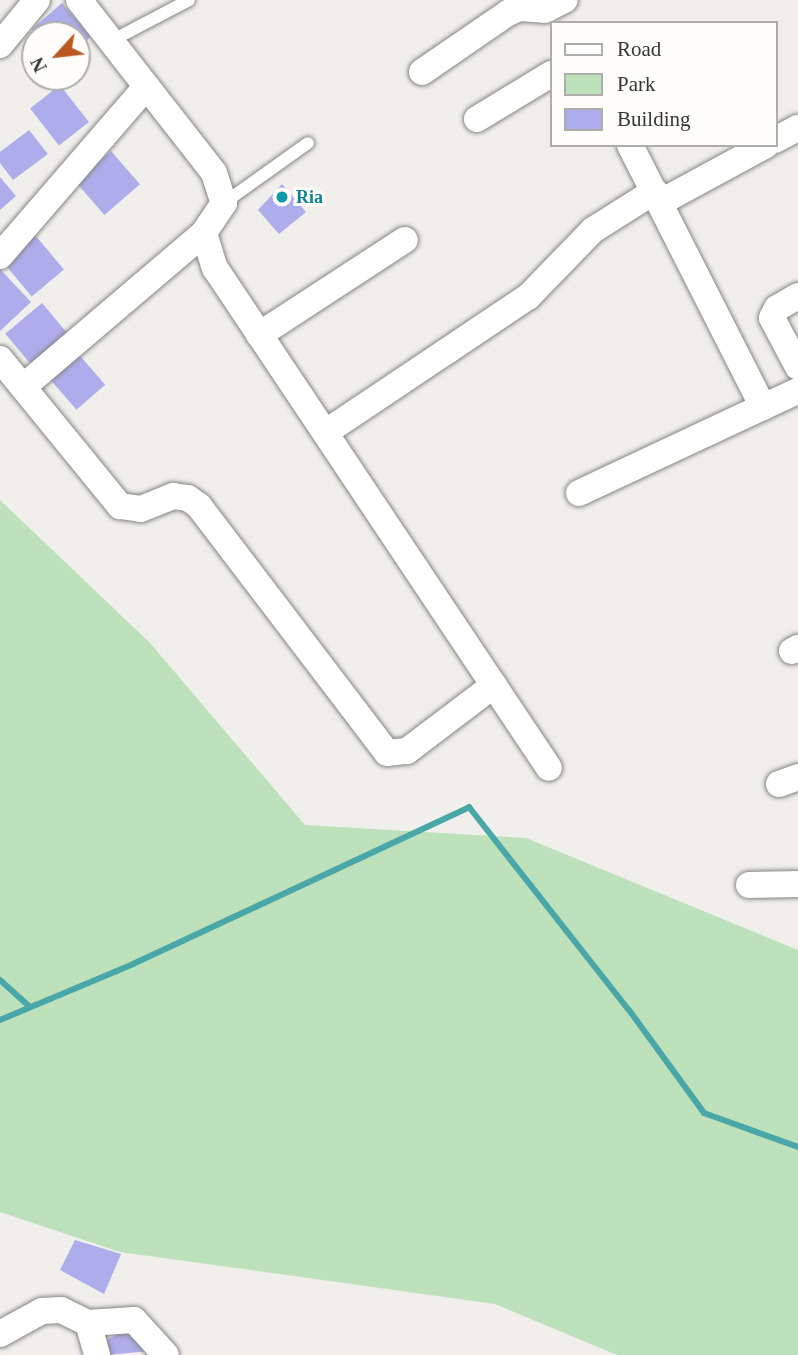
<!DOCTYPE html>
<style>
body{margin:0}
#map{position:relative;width:798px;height:1355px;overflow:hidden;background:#f0efeb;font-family:Georgia,serif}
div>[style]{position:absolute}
.green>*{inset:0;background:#bde1ba}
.stream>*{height:6px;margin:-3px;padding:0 3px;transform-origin:3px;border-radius:3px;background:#49a7a8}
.building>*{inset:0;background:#aeadeb;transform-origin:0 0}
.roads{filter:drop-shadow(0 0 2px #868582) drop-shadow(0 0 2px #868582)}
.service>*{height:12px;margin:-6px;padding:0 6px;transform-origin:6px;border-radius:6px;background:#fff}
.minor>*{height:26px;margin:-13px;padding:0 13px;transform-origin:13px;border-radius:13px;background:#fff}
.dots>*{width:19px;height:19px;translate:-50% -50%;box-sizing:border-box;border:4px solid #fefdf9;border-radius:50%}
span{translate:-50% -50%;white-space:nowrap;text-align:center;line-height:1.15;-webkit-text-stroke:6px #fefdf9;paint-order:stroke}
.culture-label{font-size:18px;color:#0d838f;font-weight:700}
.left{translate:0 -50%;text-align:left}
.legend{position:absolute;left:550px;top:21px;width:228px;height:126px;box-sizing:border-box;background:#fefdf9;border:2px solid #aeadaa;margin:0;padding:9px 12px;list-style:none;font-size:21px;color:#363634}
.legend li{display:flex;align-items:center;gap:14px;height:35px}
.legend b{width:35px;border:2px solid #aeadaa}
.north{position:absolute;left:21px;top:21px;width:70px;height:70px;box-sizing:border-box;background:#fefdf9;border:2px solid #aeadaa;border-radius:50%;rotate:243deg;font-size:19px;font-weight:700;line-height:28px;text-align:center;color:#363634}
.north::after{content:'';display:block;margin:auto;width:24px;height:32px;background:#bb5820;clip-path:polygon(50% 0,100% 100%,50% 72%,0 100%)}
</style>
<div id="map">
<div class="green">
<div style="clip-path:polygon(0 500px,150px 643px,305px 825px,526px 838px,798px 950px,798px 1355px,617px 1355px,495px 1304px,120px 1252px,0 1212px)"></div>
</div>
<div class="stream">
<div style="left:0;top:980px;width:40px;rotate:42deg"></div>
<div style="left:0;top:1020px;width:144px;rotate:-22.8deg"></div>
<div style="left:133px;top:964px;width:371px;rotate:-25deg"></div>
<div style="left:469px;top:807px;width:258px;rotate:51.8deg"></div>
<div style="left:629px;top:1010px;width:127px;rotate:53.9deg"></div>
<div style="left:704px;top:1113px;width:100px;rotate:19.9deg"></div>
</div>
<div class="building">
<div style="clip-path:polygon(62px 3px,91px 37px,77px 48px,77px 35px,37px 35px,32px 29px)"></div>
<div style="left:60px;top:85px;width:47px;height:38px;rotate:52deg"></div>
<div style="clip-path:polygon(29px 130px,48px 154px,13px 180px,0 163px,0 152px)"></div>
<div style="left:111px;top:151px;width:44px;height:47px;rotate:49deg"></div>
<div style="clip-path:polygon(0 177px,16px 196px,0 210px)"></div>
<div style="clip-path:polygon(282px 184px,306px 212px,279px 234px,258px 210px)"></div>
<div style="left:35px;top:235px;width:45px;height:42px;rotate:50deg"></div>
<div style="clip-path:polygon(0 269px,31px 302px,0 331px)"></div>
<div style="left:42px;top:303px;width:45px;height:48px;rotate:50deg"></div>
<div style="left:75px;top:350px;width:46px;height:38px;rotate:49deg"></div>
<div style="clip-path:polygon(75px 1240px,121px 1254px,104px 1294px,60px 1270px)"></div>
<div style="clip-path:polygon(133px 1326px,150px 1351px,106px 1355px,99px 1344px)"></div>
</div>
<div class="roads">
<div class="service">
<div style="left:111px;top:41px;width:88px;rotate:-27.7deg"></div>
<div style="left:224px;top:203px;width:103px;rotate:-35.5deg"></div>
</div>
<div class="minor">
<div style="left:79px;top:0;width:219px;rotate:52deg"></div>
<div style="left:214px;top:173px;width:32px;rotate:72deg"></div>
<div style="left:224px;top:203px;width:36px;rotate:124deg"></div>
<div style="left:204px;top:233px;width:37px;rotate:73deg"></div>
<div style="left:215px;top:268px;width:601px;rotate:56.26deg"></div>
<div style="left:0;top:45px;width:58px;rotate:-50.6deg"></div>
<div style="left:422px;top:72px;width:104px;rotate:-34.5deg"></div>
<div style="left:508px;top:13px;width:12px;rotate:-24deg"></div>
<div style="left:519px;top:8px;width:26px;rotate:4deg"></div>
<div style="left:545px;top:10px;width:22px;rotate:-27deg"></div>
<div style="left:477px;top:119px;width:87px;rotate:-31.3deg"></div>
<div style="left:775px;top:140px;width:26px;rotate:-28deg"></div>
<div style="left:630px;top:145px;width:294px;rotate:63.1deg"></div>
<div style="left:763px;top:407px;width:38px;rotate:-25deg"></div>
<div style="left:661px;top:202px;width:119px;rotate:-28.5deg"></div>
<div style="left:0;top:256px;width:223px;rotate:-49.2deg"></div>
<div style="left:798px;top:296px;width:24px;rotate:150deg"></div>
<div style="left:777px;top:308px;width:11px;rotate:117deg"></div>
<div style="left:772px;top:318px;width:55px;rotate:62deg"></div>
<div style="left:259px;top:335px;width:174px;rotate:-33.1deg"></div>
<div style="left:0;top:359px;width:190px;rotate:50.8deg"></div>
<div style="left:120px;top:506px;width:21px;rotate:8deg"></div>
<div style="left:141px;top:509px;width:35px;rotate:-22deg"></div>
<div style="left:173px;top:496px;width:15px;rotate:8deg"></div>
<div style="left:188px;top:498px;width:14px;rotate:36deg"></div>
<div style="left:199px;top:506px;width:310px;rotate:52.7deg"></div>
<div style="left:387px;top:753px;width:20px;rotate:-6deg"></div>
<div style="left:407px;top:751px;width:109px;rotate:-37.2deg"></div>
<div style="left:23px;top:387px;width:238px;rotate:-40.4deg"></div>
<div style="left:326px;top:432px;width:243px;rotate:-33.8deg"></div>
<div style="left:528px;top:297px;width:93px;rotate:-45.9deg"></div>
<div style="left:593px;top:230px;width:73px;rotate:-32.2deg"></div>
<div style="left:579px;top:493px;width:203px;rotate:-25.1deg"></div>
<div style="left:792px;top:651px;width:7px;rotate:-27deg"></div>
<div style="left:779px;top:784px;width:20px;rotate:-20deg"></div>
<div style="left:749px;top:885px;width:49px;rotate:-1.2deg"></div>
<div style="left:88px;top:1323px;width:33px;rotate:74deg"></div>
<div style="left:0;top:1334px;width:48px;rotate:-28.7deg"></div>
<div style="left:42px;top:1311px;width:19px;rotate:-3deg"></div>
<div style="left:61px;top:1310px;width:30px;rotate:26deg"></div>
<div style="left:88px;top:1323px;width:46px;rotate:-3.7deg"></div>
<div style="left:134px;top:1320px;width:47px;rotate:47.6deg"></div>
</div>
</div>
<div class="dots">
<div style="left:282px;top:197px;background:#0f9aa8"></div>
</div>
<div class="culture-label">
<span class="left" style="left:296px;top:197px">Ria</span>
</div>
<ul class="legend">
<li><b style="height:9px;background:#fff"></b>Road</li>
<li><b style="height:19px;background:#bde1ba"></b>Park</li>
<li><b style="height:19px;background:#aeadeb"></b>Building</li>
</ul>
<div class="north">N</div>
</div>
